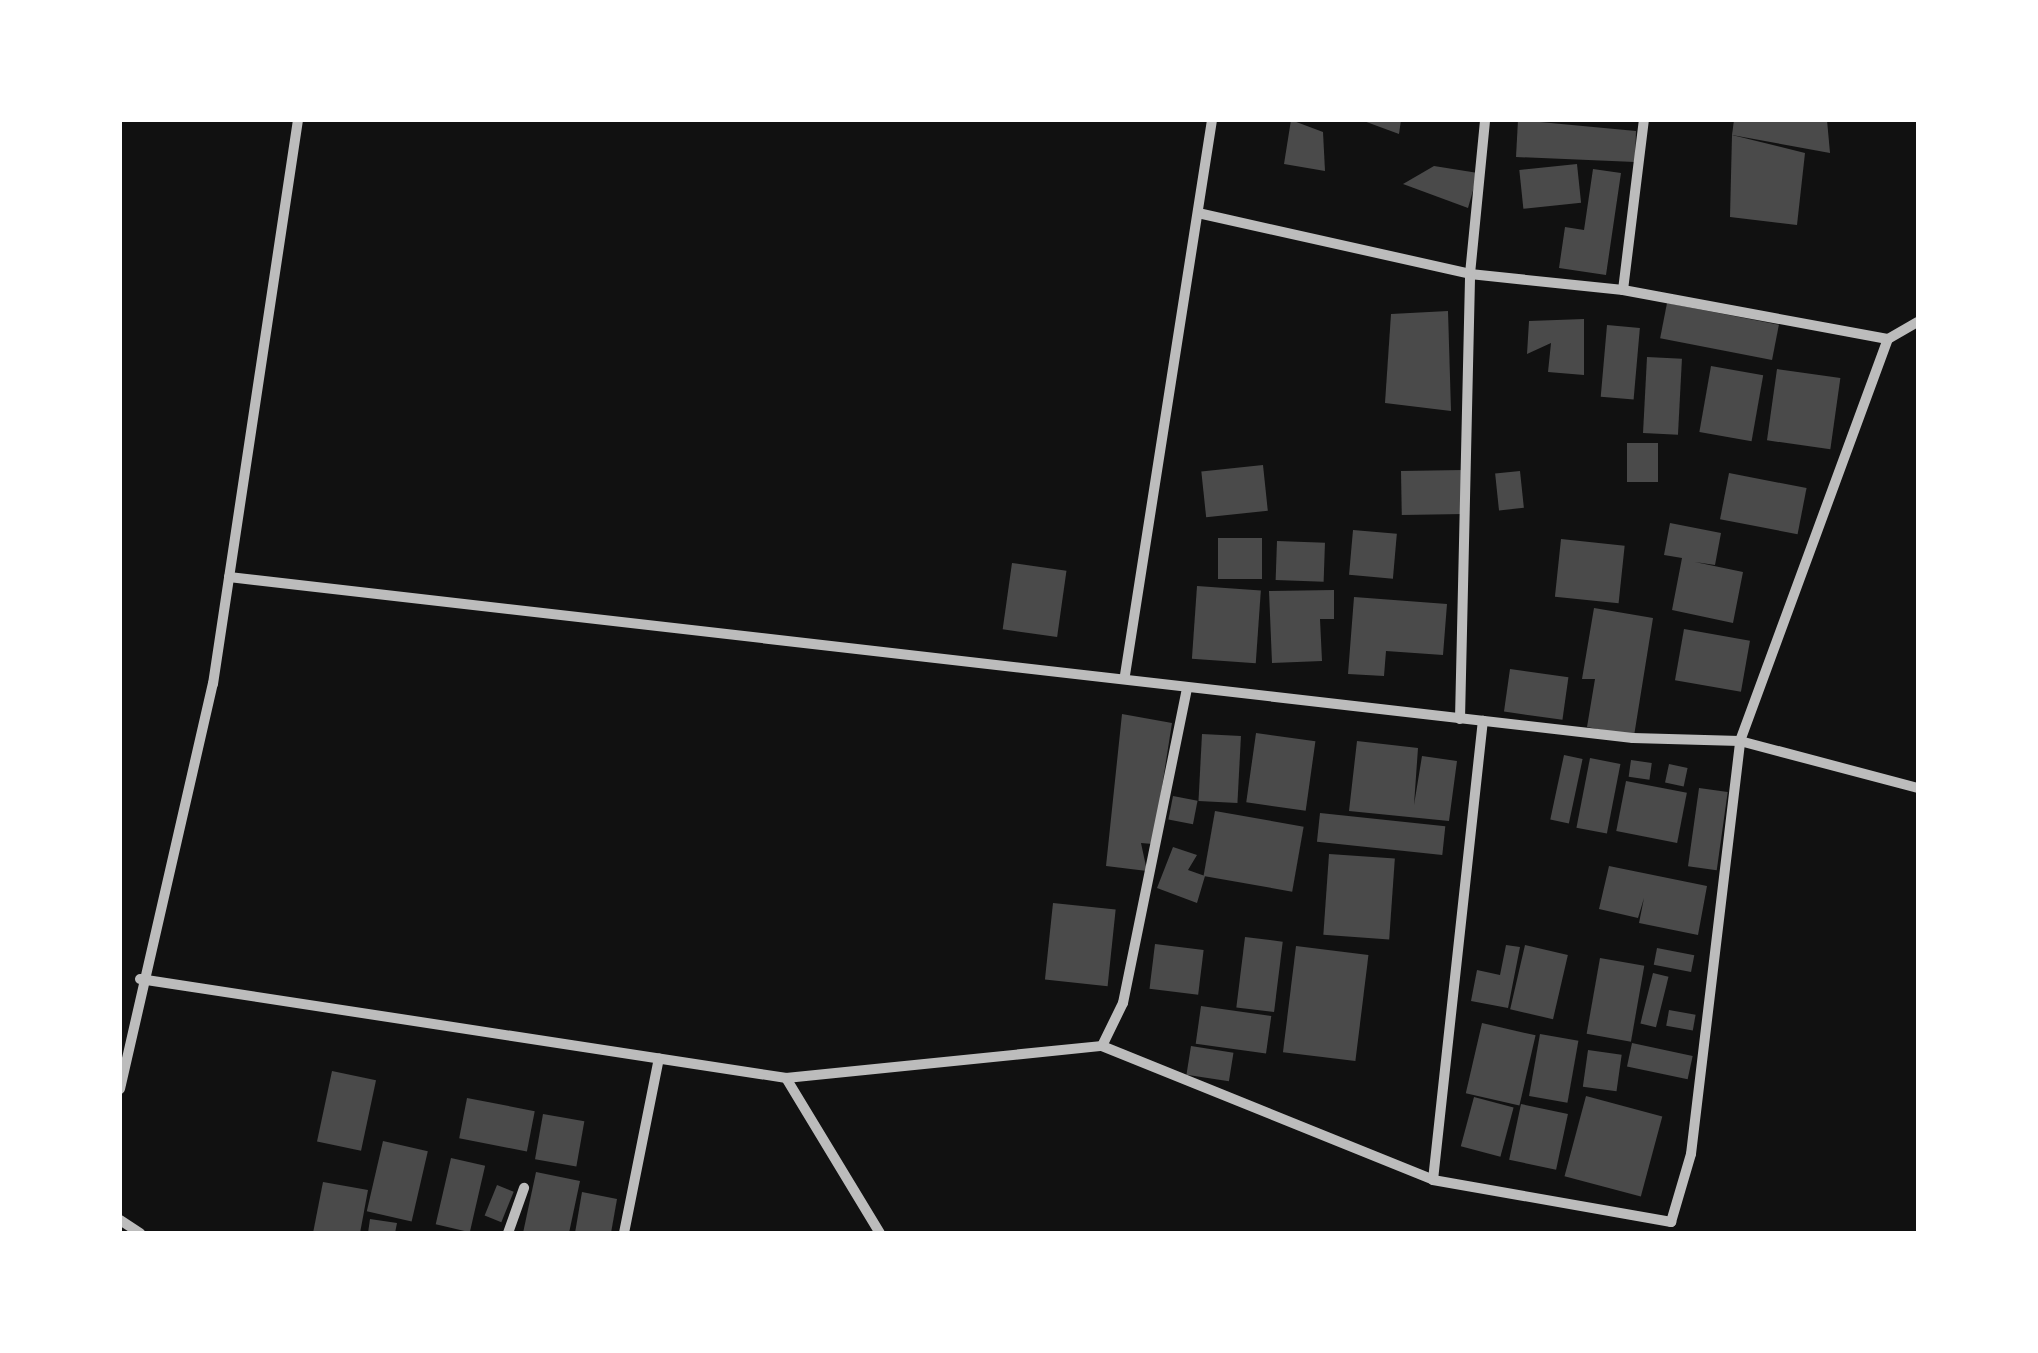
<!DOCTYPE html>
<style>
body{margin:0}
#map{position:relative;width:2038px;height:1353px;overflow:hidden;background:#111;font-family:"Times New Roman",serif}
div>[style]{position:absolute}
.building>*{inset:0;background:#4a4a4a;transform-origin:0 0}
.minor>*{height:10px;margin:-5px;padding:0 5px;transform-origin:5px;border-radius:5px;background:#bcbcbc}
span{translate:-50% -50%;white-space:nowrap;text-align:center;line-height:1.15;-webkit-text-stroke:9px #fff;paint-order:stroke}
.frame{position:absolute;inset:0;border:122px solid #fff;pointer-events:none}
</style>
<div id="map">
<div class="building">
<div style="clip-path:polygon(1291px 120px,1323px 132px,1325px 171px,1284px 164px)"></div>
<div style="clip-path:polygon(1361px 120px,1401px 120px,1399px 134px)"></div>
<div style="clip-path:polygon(1518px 120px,1636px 131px,1635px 162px,1516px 157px)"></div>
<div style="clip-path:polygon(1734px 120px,1827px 120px,1830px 153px,1732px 135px)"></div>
<div style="clip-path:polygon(1732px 135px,1805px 153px,1797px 225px,1730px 217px)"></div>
<div style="left:1577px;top:164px;width:39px;height:58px;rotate:84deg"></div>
<div style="clip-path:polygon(1434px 166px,1478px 173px,1468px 208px,1403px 184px)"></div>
<div style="clip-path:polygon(1593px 169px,1621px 173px,1606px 275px,1559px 268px,1565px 227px,1584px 230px)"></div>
<div style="left:1667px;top:303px;width:114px;height:36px;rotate:11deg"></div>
<div style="clip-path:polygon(1448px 311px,1451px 411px,1385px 403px,1391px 314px)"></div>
<div style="clip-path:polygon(1584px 319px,1584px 375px,1548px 372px,1551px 343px,1527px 354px,1529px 321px)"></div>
<div style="left:1607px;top:325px;width:33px;height:72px;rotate:5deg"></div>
<div style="left:1647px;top:357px;width:35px;height:76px;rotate:3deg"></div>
<div style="left:1711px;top:366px;width:53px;height:67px;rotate:10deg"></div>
<div style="left:1777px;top:369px;width:64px;height:72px;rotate:8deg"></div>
<div style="left:1627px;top:443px;width:31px;height:39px"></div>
<div style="left:1263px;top:465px;width:46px;height:62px;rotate:84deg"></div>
<div style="left:1463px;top:470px;width:44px;height:62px;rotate:89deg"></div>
<div style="left:1520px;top:471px;width:37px;height:25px;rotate:84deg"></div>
<div style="left:1729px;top:473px;width:79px;height:47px;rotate:11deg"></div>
<div style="clip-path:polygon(1670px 523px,1721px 533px,1715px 565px,1695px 562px,1743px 572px,1733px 623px,1672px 610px,1682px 558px,1664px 555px)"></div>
<div style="left:1353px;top:530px;width:44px;height:45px;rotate:5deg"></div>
<div style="left:1218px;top:538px;width:44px;height:41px"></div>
<div style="left:1561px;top:539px;width:64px;height:58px;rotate:6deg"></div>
<div style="left:1277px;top:541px;width:48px;height:39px;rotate:2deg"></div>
<div style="left:1012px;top:563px;width:55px;height:67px;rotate:8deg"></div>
<div style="left:1197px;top:586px;width:64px;height:73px;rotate:4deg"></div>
<div style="clip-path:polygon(1334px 590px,1334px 619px,1320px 619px,1322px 661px,1272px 663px,1269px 591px)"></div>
<div style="clip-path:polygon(1354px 597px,1447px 604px,1443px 655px,1386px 651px,1384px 676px,1348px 674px)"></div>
<div style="clip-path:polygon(1594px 608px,1653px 618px,1634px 736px,1587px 727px,1595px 679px,1582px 679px)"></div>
<div style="left:1684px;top:629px;width:67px;height:52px;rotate:10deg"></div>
<div style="left:1510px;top:669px;width:59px;height:43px;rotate:8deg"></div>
<div style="clip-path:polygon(1122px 714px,1172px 723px,1153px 844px,1141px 843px,1147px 871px,1106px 866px)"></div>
<div style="left:1256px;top:733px;width:60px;height:70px;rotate:8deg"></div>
<div style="left:1202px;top:734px;width:39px;height:67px;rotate:3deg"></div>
<div style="clip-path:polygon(1357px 741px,1418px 748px,1414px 805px,1422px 756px,1457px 761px,1449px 821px,1349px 811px)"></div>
<div style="left:1564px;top:755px;width:19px;height:66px;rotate:12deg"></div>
<div style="left:1590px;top:758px;width:31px;height:71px;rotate:11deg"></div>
<div style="left:1631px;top:760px;width:21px;height:17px;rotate:8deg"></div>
<div style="left:1669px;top:764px;width:19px;height:19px;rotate:12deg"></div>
<div style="left:1626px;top:781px;width:62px;height:51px;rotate:11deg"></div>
<div style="left:1699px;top:788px;width:29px;height:79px;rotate:8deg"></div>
<div style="left:1173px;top:796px;width:25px;height:24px;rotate:11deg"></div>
<div style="left:1215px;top:811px;width:90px;height:66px;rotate:10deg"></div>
<div style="left:1320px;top:813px;width:126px;height:29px;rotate:6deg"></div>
<div style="clip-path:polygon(1173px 847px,1197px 855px,1188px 870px,1205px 876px,1197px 903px,1157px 888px)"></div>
<div style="left:1329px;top:854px;width:66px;height:81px;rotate:4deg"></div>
<div style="clip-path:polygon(1609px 866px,1707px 886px,1698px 935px,1639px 923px,1644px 898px,1638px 918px,1599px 909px)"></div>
<div style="left:1053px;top:903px;width:63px;height:77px;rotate:6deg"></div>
<div style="left:1245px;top:937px;width:38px;height:71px;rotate:7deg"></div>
<div style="left:1155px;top:944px;width:49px;height:45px;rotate:7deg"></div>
<div style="clip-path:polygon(1506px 945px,1520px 947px,1508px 1008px,1471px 1001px,1477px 970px,1500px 975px)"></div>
<div style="left:1525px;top:945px;width:44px;height:66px;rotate:13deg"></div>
<div style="left:1296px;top:946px;width:73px;height:107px;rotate:7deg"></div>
<div style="left:1657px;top:948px;width:38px;height:17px;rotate:11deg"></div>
<div style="left:1600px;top:958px;width:45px;height:77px;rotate:10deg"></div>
<div style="left:1653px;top:973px;width:16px;height:52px;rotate:14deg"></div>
<div style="left:1201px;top:1006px;width:71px;height:38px;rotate:8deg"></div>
<div style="left:1669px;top:1010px;width:27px;height:16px;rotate:10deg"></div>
<div style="left:1482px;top:1023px;width:55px;height:72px;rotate:13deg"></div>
<div style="left:1540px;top:1034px;width:39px;height:63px;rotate:10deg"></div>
<div style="left:1632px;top:1043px;width:62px;height:24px;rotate:12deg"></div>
<div style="left:1191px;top:1046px;width:43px;height:29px;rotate:9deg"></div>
<div style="left:1588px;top:1050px;width:34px;height:37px;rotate:8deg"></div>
<div style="left:332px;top:1071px;width:45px;height:72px;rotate:12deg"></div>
<div style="left:1586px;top:1096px;width:79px;height:83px;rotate:15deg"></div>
<div style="left:1474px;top:1097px;width:41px;height:51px;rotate:15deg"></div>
<div style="left:467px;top:1098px;width:69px;height:41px;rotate:11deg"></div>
<div style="left:1521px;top:1104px;width:48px;height:57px;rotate:12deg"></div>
<div style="left:543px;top:1114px;width:42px;height:46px;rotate:10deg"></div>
<div style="left:383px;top:1141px;width:46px;height:72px;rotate:13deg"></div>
<div style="left:451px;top:1158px;width:35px;height:68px;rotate:13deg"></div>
<div style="clip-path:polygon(536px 1172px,580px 1181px,569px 1233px,523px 1233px)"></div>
<div style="clip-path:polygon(323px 1182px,368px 1190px,360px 1233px,313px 1233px)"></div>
<div style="left:497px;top:1185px;width:18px;height:33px;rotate:22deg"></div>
<div style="clip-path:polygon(582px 1192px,617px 1199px,611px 1233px,575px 1233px)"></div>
<div style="clip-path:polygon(370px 1219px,397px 1223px,395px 1233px,368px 1233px)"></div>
</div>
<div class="minor">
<div style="left:1198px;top:213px;width:279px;rotate:12.6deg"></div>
<div style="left:1470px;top:274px;width:154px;rotate:6deg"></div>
<div style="left:1623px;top:290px;width:269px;rotate:10.5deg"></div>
<div style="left:1623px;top:290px;width:171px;rotate:-83deg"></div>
<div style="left:229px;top:577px;width:1413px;rotate:6.54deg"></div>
<div style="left:1633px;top:738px;width:107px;rotate:1.6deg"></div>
<div style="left:1740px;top:741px;width:184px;rotate:14.8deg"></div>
<div style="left:1125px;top:675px;width:562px;rotate:-81.09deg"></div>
<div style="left:1460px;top:719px;width:445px;rotate:-88.7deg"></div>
<div style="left:1470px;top:274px;width:155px;rotate:-84.4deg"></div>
<div style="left:140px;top:979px;width:654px;rotate:8.71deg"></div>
<div style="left:786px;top:1078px;width:318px;rotate:-5.8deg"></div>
<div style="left:1102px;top:1046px;width:48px;rotate:-64deg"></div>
<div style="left:1123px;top:1003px;width:320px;rotate:-78.5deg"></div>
<div style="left:1102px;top:1046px;width:357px;rotate:22deg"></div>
<div style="left:1433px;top:1180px;width:242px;rotate:10deg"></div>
<div style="left:1671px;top:1222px;width:71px;rotate:-73.6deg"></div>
<div style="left:1691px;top:1154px;width:416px;rotate:-83.2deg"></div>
<div style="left:1740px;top:741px;width:428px;rotate:-69.8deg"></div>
<div style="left:1888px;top:339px;width:34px;rotate:-30deg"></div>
<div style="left:786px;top:1078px;width:181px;rotate:58.8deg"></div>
<div style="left:120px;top:1089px;width:416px;rotate:-77.1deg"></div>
<div style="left:213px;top:684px;width:570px;rotate:-81.43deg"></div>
<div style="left:1433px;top:1180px;width:462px;rotate:-83.8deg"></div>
<div style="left:120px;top:1220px;width:24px;rotate:33deg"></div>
<div style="left:508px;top:1233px;width:48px;rotate:-70.4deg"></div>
<div style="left:624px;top:1233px;width:178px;rotate:-78.7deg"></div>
</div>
<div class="frame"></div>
</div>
